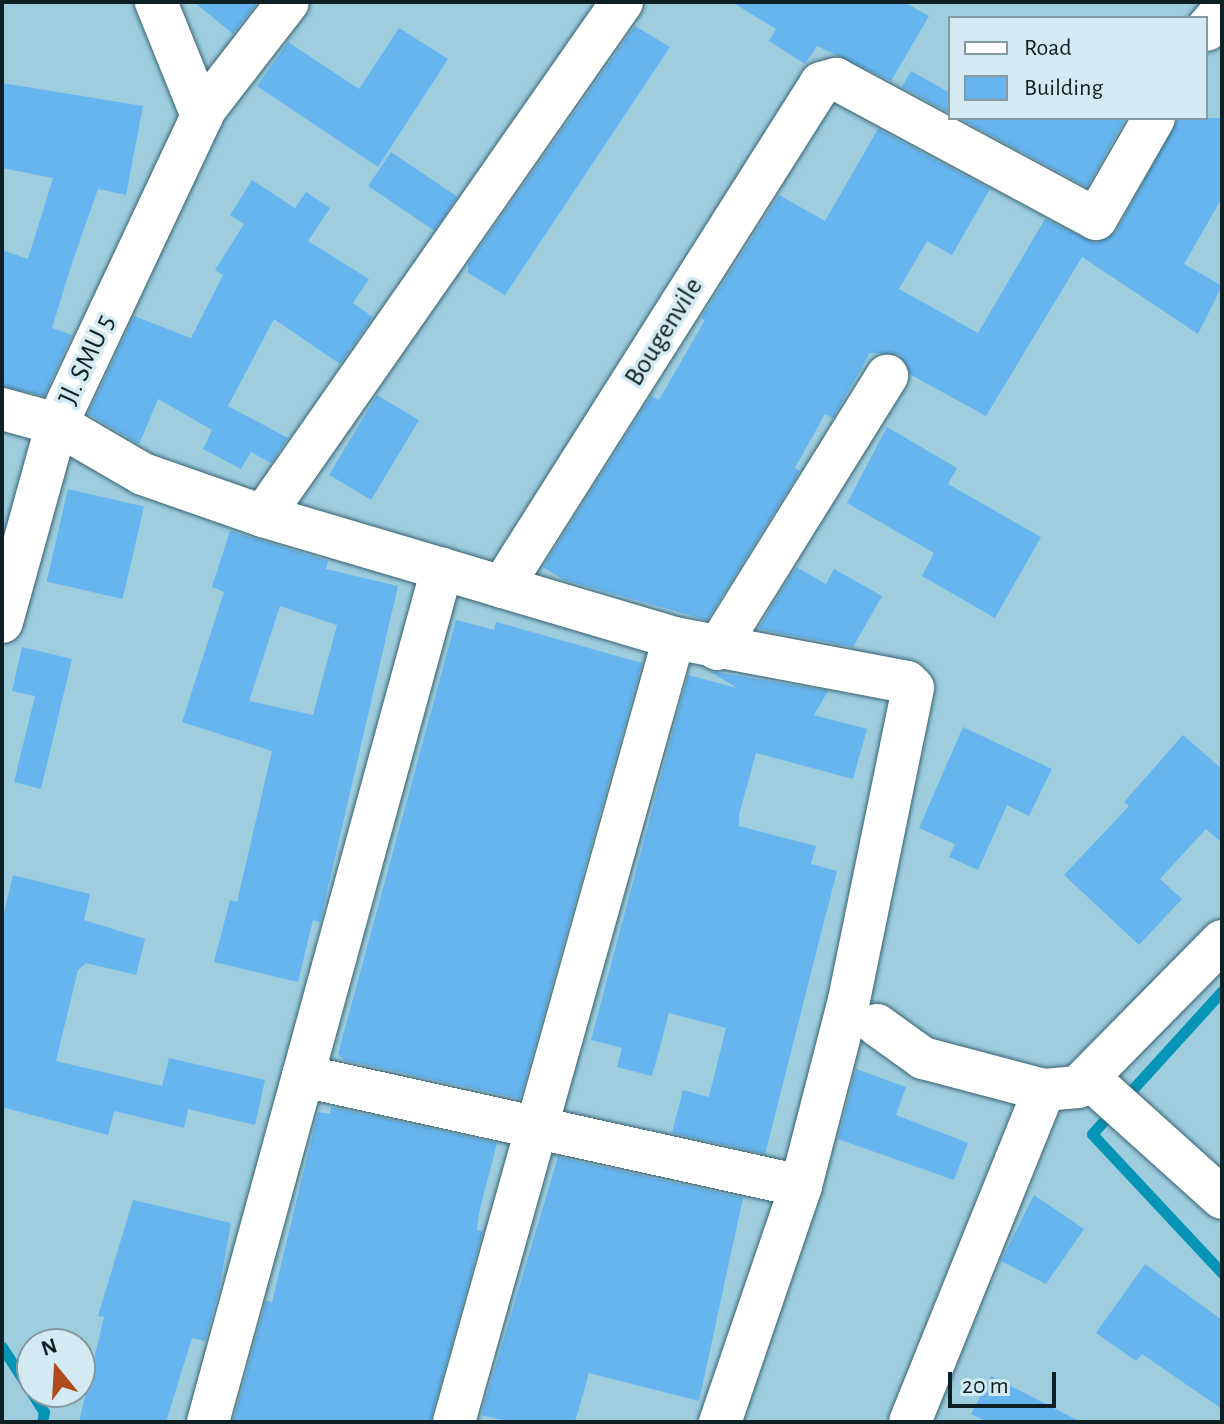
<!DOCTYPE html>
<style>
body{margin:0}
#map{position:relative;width:1224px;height:1424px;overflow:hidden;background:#9ecdde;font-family:"Alegreya Sans",sans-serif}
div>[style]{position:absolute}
.stream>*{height:11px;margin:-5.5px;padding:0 5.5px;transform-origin:5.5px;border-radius:5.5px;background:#0695b7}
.building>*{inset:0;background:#67b5ef;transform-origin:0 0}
.roads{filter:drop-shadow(0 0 2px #366271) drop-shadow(0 0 2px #366271)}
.minor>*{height:42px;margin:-21px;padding:0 21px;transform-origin:21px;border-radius:21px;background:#fff}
span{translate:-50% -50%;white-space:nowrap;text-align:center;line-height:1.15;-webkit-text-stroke:7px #d3eaf2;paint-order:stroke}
.street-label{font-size:28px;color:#0d2026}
.frame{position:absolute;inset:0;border:4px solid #0d2026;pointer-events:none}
.legend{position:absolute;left:948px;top:16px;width:260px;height:104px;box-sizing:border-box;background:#d3eaf2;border:2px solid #8499a0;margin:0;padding:10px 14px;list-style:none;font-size:24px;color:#0d2026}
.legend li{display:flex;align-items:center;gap:16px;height:40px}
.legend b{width:40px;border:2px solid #8499a0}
.north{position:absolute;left:16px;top:1328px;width:80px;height:80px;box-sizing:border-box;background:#d3eaf2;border:2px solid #8499a0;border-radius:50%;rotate:342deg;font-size:22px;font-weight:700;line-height:32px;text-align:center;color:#0d2026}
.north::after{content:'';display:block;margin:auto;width:28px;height:36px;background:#b04b1d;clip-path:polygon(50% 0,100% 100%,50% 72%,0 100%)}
.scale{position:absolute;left:948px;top:1372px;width:108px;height:36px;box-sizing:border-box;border:4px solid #0d2026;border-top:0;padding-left:10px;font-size:24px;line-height:28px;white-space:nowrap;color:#0d2026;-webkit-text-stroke:6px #d3eaf2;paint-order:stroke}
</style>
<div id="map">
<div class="stream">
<div style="left:1222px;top:991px;width:193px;rotate:132.3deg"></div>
<div style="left:1092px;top:1134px;width:190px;rotate:46.9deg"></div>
<div style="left:2px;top:1347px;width:77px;rotate:57.1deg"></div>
<div style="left:44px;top:1412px;width:10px;rotate:101deg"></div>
</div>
<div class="building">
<div style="clip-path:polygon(194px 2px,258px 2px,233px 34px)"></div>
<div style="clip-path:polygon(732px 2px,904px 2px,929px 16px,891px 81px,817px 46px,805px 64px,769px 41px,776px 29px)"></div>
<div style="clip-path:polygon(635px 26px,670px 47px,505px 295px,468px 273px,468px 264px)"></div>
<div style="clip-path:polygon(399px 28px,448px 59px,378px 167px,257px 86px,288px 42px,359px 89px)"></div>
<div style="clip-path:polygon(911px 71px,950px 93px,950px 113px,902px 87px)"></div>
<div style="clip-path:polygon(2px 83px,143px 106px,126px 195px,98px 189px,72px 263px,52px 328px,72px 335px,44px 396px,2px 386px,2px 250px,28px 259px,53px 178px,2px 168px)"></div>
<div style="clip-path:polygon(959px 118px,1126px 118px,1087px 187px)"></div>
<div style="clip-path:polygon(1178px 118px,1222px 118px,1222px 198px,1184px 264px,1222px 286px,1198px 334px,1082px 257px,986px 416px,911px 375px,899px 355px,870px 353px,833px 418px,825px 414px,795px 468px,800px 471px,707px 620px,564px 580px,543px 567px,651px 396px,659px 400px,705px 320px,701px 318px,779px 195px,825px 221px,878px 129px,990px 189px,952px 255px,927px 241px,899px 289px,978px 333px,1045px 219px,1096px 243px,1116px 232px)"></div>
<div style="left:391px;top:152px;width:80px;height:41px;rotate:34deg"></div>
<div style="clip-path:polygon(252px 180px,295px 208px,306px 192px,330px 208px,308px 241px,369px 279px,353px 303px,373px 317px,340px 364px,274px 319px,228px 406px,288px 438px,271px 463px,251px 452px,241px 469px,203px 449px,212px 430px,158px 399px,139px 444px,88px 414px,134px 316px,191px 338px,223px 275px,215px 270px,244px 224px,230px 215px)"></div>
<div style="left:377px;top:395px;width:49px;height:93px;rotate:31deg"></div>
<div style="clip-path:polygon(887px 427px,957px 468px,948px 484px,1041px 537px,995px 618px,922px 576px,934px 553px,847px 503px)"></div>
<div style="left:68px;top:489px;width:78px;height:95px;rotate:13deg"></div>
<div style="clip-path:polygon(evenodd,230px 531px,328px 561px,326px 569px,398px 586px,320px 922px,313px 920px,298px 982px,214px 962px,230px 900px,237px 902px,272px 751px,182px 722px,224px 592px,212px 587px,230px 531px,280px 606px,337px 625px,313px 715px,249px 701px,280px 606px)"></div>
<div style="clip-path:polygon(796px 567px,826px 584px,834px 569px,882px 596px,853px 647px,758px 629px)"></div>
<div style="clip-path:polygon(456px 620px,494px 630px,496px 622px,642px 663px,520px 1099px,344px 1060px,338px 1054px)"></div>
<div style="clip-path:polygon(22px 647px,72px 659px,41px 789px,14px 782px,35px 696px,12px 691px)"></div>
<div style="clip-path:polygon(709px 671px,828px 691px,814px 715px,867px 729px,853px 779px,756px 753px,739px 815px,739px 826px,816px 846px,811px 864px,837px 871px,765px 1154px,672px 1133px,683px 1090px,709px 1097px,726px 1028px,669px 1013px,652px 1076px,617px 1067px,622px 1048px,591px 1040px,688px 675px,737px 688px)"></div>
<div style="clip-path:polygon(963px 727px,1052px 769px,1029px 816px,1007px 805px,978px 870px,949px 857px,955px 844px,919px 828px)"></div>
<div style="clip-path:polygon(1183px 735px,1222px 769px,1222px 843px,1206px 829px,1160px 879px,1182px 899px,1139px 945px,1064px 875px,1129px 806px,1124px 802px)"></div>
<div style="clip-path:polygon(13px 875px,90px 894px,84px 920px,145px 939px,136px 975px,86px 963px,78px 970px,56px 1061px,162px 1086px,169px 1058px,265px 1080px,255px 1125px,188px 1109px,184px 1128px,114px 1111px,108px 1135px,2px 1107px,2px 921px)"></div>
<div style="clip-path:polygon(856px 1069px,906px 1087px,896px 1115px,968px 1143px,954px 1180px,838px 1139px)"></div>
<div style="clip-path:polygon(331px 1107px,497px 1143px,479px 1213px,477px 1230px,483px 1231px,430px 1422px,233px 1422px,266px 1301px,272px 1302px,318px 1112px,330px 1114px)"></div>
<div style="clip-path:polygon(558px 1157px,743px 1198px,699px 1401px,589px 1373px,575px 1422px,510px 1422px,481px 1415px)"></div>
<div style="clip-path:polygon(1034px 1195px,1084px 1229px,1046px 1284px,1001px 1261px)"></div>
<div style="clip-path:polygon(133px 1200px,231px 1223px,219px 1290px,205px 1341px,192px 1338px,166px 1422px,79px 1422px,104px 1317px,98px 1316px)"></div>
<div style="clip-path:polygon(1145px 1264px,1222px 1320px,1222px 1409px,1142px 1354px,1136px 1361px,1096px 1333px)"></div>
<div style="clip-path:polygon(991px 1376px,1081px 1422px,987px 1422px,971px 1414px)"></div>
</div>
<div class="roads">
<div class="minor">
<div style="left:156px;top:2px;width:123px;rotate:68deg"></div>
<div style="left:1206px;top:30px;width:25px;rotate:-50deg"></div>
<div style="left:2px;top:409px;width:57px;rotate:15.3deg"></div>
<div style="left:57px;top:424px;width:99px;rotate:30.2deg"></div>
<div style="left:143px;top:474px;width:127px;rotate:19.3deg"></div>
<div style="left:263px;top:516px;width:429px;rotate:16.5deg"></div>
<div style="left:674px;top:638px;width:237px;rotate:10.7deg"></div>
<div style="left:907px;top:682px;width:8px;rotate:45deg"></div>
<div style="left:913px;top:688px;width:323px;rotate:101.6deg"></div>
<div style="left:848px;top:1004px;width:188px;rotate:104.5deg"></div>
<div style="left:801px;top:1186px;width:250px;rotate:108.9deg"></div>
<div style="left:263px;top:516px;width:627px;rotate:-55.07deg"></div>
<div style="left:502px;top:587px;width:596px;rotate:-57.67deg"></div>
<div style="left:821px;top:83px;width:16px;rotate:-15deg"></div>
<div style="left:836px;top:79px;width:295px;rotate:28.3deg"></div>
<div style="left:1096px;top:219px;width:116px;rotate:-60.1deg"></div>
<div style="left:2px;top:622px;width:205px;rotate:-74.5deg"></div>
<div style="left:57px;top:424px;width:348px;rotate:-64.8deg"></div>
<div style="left:205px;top:109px;width:135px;rotate:-52.2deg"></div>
<div style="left:717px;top:649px;width:322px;rotate:-58.1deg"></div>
<div style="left:877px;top:1025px;width:57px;rotate:35.7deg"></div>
<div style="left:923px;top:1058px;width:125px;rotate:14.8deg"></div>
<div style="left:1044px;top:1090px;width:34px;rotate:-5deg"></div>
<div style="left:1078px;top:1087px;width:205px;rotate:-45.4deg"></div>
<div style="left:303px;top:1076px;width:510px;rotate:12.46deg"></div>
<div style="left:1091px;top:1080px;width:176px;rotate:42deg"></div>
<div style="left:208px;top:1422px;width:885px;rotate:-74.66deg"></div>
<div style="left:454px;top:1422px;width:814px;rotate:-74.33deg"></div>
<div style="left:910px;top:1422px;width:358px;rotate:-68deg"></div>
</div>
</div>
<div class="street-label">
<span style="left:664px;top:332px;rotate:-58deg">Bougenvile</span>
<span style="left:87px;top:360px;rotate:-65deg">Jl. SMU 5</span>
</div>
<div class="frame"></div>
<ul class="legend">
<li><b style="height:10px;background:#fff"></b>Road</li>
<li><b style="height:22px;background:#67b5ef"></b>Building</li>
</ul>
<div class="north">N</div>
<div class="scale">20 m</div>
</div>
